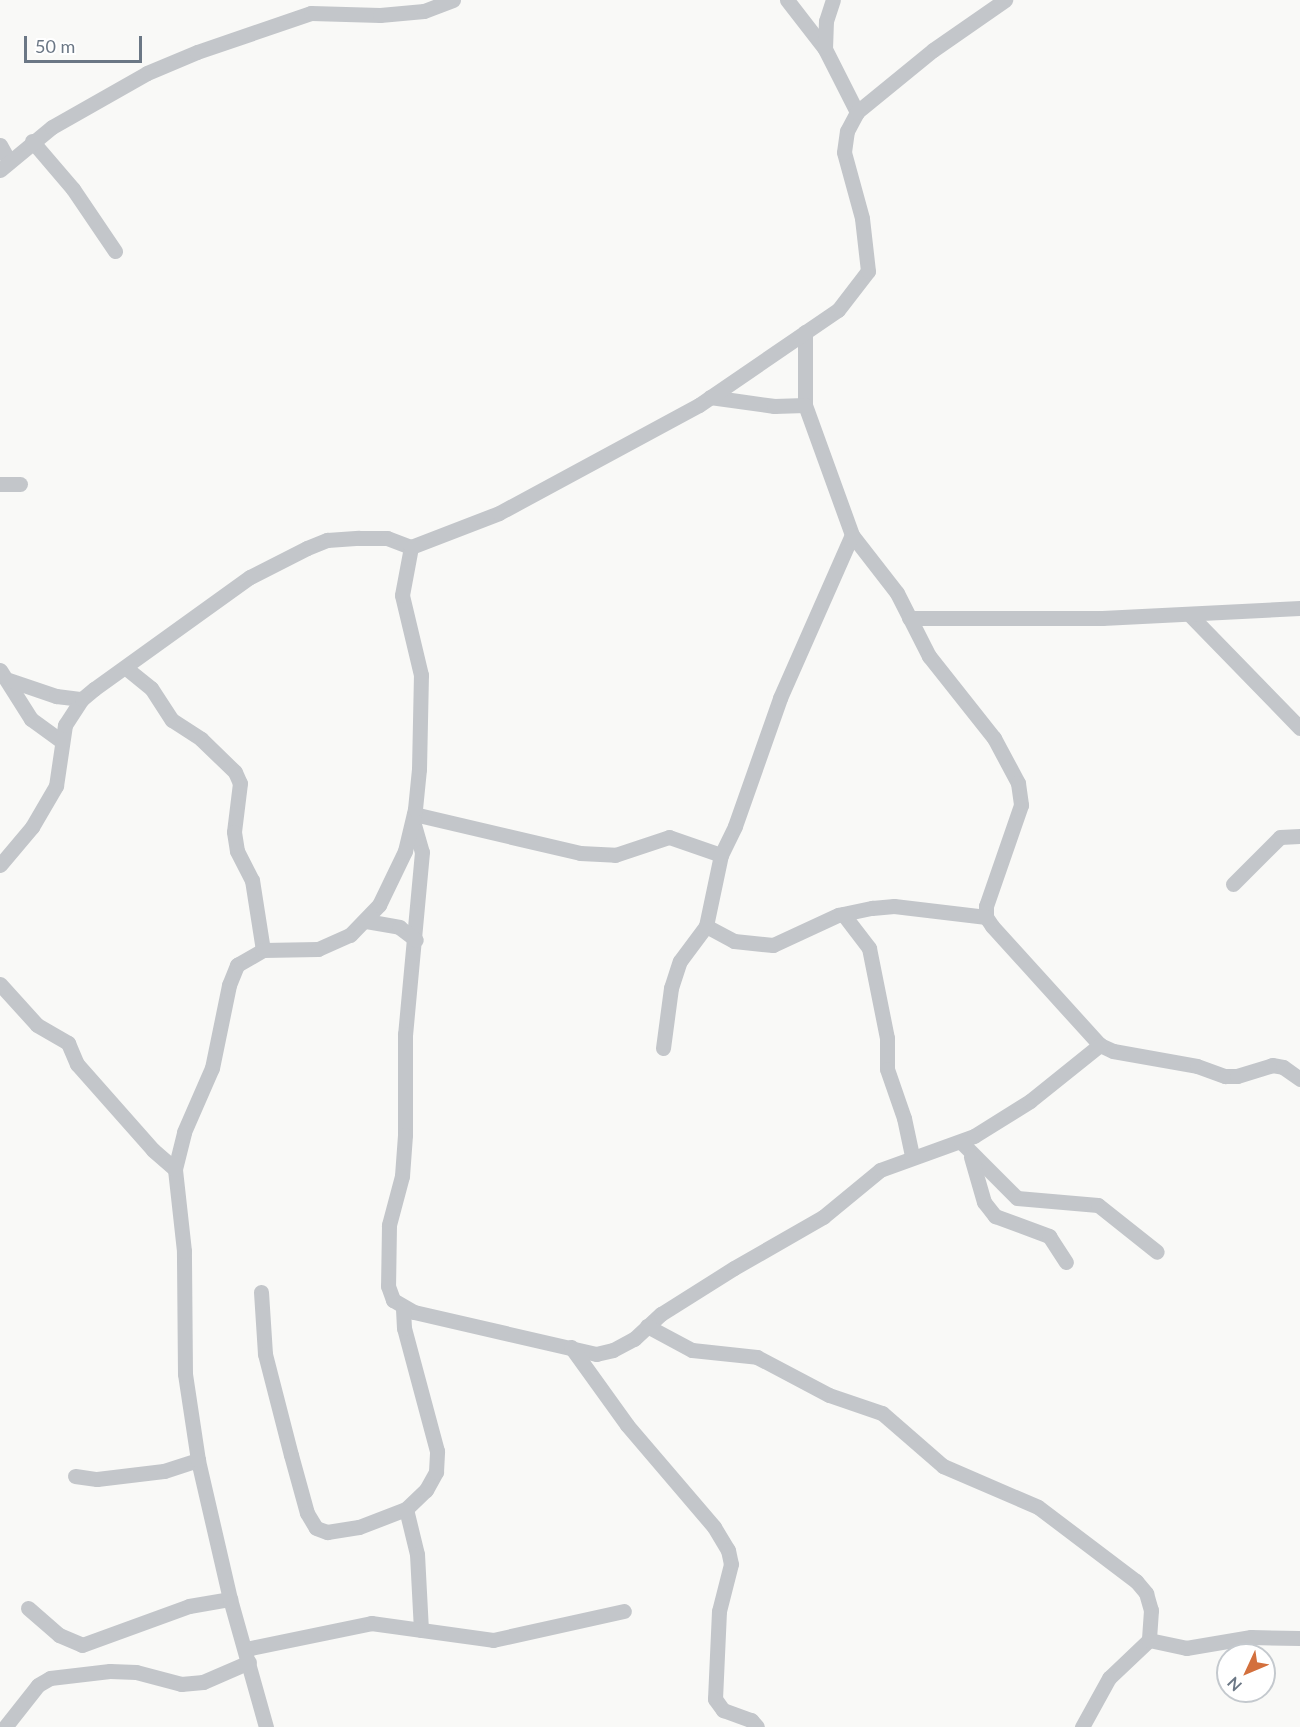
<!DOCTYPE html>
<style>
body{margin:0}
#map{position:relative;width:1300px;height:1727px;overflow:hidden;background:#f9f9f7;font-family:Lato,sans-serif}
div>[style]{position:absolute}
.street>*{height:15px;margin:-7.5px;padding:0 7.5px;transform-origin:7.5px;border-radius:7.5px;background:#c3c6ca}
span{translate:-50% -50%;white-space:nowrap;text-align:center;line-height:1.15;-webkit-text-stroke:6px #fff;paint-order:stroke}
.north{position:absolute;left:1216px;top:1643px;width:60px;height:60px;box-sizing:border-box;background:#fff;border:2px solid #c4c9ce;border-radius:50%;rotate:226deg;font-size:16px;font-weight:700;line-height:24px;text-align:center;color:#6b7785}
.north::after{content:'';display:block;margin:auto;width:21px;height:27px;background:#d3703d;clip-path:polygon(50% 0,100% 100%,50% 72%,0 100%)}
.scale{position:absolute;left:24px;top:36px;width:118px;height:27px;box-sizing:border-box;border:3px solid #6b7785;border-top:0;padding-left:8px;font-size:18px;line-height:21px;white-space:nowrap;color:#6b7785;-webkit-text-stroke:4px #fff;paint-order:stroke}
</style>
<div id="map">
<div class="street">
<div style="left:787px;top:0;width:62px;rotate:52.2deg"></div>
<div style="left:825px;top:49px;width:71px;rotate:63.1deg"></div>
<div style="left:825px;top:49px;width:28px;rotate:-88deg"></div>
<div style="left:826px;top:21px;width:22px;rotate:-72deg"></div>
<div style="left:32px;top:141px;width:63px;rotate:49.5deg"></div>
<div style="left:73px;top:189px;width:75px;rotate:55.9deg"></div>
<div style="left:0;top:145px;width:18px;rotate:61deg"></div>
<div style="left:0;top:170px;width:67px;rotate:-39.6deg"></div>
<div style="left:52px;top:127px;width:109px;rotate:-29.6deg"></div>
<div style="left:147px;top:73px;width:54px;rotate:-22.8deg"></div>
<div style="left:197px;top:52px;width:120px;rotate:-18.9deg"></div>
<div style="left:311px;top:13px;width:69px;rotate:1.7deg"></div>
<div style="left:380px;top:15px;width:44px;rotate:-5.2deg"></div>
<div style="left:424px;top:11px;width:31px;rotate:-21deg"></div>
<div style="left:805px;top:332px;width:73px;rotate:90deg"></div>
<div style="left:805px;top:405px;width:138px;rotate:70.1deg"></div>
<div style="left:852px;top:535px;width:73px;rotate:52.2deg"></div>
<div style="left:897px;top:593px;width:71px;rotate:63.1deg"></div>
<div style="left:929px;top:656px;width:105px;rotate:51.6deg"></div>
<div style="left:994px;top:738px;width:51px;rotate:61.9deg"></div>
<div style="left:1018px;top:783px;width:22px;rotate:82deg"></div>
<div style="left:1021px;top:805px;width:107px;rotate:109.1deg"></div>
<div style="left:986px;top:906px;width:11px;rotate:90deg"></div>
<div style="left:986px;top:917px;width:11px;rotate:56deg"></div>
<div style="left:992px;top:926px;width:161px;rotate:47.8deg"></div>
<div style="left:1100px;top:1045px;width:14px;rotate:25deg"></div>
<div style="left:1113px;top:1051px;width:85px;rotate:10.1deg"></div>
<div style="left:1197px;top:1066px;width:30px;rotate:20deg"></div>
<div style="left:1225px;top:1076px;width:12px"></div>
<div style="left:1237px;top:1076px;width:37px;rotate:-17deg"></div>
<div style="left:1272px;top:1065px;width:11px;rotate:10deg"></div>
<div style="left:1283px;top:1067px;width:21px;rotate:35deg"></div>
<div style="left:710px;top:397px;width:65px;rotate:8deg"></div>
<div style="left:774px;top:406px;width:31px;rotate:-2deg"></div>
<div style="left:0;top:484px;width:20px"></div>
<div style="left:1189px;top:614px;width:159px;rotate:45.8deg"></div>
<div style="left:909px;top:618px;width:193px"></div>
<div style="left:1102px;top:618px;width:198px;rotate:-2.9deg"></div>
<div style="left:126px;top:668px;width:32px;rotate:39deg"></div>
<div style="left:151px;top:688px;width:38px;rotate:57deg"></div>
<div style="left:172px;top:720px;width:35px;rotate:33deg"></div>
<div style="left:201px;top:739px;width:47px;rotate:44.1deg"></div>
<div style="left:235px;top:772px;width:12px;rotate:66deg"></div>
<div style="left:240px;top:783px;width:49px;rotate:97deg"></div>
<div style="left:234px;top:832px;width:19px;rotate:81deg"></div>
<div style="left:237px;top:851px;width:33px;rotate:63deg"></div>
<div style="left:252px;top:880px;width:71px;rotate:81.1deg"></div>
<div style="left:0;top:670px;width:58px;rotate:57.7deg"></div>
<div style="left:31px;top:719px;width:37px;rotate:36deg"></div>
<div style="left:9px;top:680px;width:50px;rotate:18.8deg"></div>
<div style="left:56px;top:696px;width:26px;rotate:7deg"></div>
<div style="left:414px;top:814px;width:171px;rotate:13.2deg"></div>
<div style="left:580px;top:853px;width:35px;rotate:3deg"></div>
<div style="left:615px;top:855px;width:57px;rotate:-18.4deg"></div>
<div style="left:669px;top:837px;width:55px;rotate:19.1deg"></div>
<div style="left:413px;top:821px;width:32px;rotate:74deg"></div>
<div style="left:422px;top:852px;width:183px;rotate:95.3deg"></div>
<div style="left:405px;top:1034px;width:101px;rotate:90deg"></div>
<div style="left:405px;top:1135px;width:41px;rotate:94.2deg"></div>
<div style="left:402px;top:1176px;width:51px;rotate:104.9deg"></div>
<div style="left:389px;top:1225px;width:61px;rotate:90.9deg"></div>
<div style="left:388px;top:1286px;width:15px;rotate:70deg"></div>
<div style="left:393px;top:1300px;width:24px;rotate:30deg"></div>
<div style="left:414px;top:1312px;width:187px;rotate:13deg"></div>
<div style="left:596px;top:1354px;width:17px;rotate:-13deg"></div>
<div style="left:613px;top:1350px;width:24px;rotate:-28deg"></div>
<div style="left:634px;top:1339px;width:37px;rotate:-43deg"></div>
<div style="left:661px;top:1314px;width:86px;rotate:-32.2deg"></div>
<div style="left:734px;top:1268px;width:103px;rotate:-29.8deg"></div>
<div style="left:823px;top:1217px;width:74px;rotate:-39.5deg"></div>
<div style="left:880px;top:1170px;width:100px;rotate:-19.9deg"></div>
<div style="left:974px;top:1136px;width:66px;rotate:-32deg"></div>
<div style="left:1030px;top:1101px;width:90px;rotate:-38.7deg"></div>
<div style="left:0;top:865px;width:50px;rotate:-49.9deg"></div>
<div style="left:32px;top:827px;width:48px;rotate:-59.7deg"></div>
<div style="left:56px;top:786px;width:62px;rotate:-81.6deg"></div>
<div style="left:65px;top:725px;width:31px;rotate:-57deg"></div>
<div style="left:82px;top:699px;width:16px;rotate:-40deg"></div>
<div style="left:94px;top:689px;width:192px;rotate:-35.7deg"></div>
<div style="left:250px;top:577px;width:64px;rotate:-27deg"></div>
<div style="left:307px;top:548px;width:22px;rotate:-22deg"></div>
<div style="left:327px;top:540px;width:32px;rotate:-4deg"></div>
<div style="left:359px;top:538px;width:28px"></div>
<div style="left:387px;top:538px;width:26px;rotate:21deg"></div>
<div style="left:1233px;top:884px;width:66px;rotate:-45deg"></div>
<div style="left:1280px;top:837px;width:20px;rotate:-3deg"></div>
<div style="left:843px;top:914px;width:43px;rotate:52.6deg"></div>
<div style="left:869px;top:948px;width:92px;rotate:78.7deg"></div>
<div style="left:887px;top:1038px;width:31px;rotate:90deg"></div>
<div style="left:887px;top:1069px;width:52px;rotate:70.9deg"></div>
<div style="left:904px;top:1118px;width:39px;rotate:78deg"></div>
<div style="left:366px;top:921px;width:34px;rotate:10deg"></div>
<div style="left:399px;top:927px;width:21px;rotate:37deg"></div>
<div style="left:706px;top:926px;width:32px;rotate:28deg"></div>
<div style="left:734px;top:941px;width:39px;rotate:6deg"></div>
<div style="left:773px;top:945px;width:72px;rotate:-24.8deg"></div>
<div style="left:838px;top:915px;width:35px;rotate:-12deg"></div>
<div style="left:872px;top:908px;width:22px;rotate:-5deg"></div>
<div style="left:894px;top:906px;width:93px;rotate:6.8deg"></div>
<div style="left:0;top:984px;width:55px;rotate:47.9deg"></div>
<div style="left:37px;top:1025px;width:36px;rotate:30deg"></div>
<div style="left:68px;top:1043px;width:23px;rotate:67deg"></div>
<div style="left:77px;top:1064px;width:115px;rotate:48.5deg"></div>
<div style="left:153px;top:1150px;width:29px;rotate:41deg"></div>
<div style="left:663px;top:1048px;width:61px;rotate:-82.4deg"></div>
<div style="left:671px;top:988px;width:28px;rotate:-72deg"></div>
<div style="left:680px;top:961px;width:44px;rotate:-53.4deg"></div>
<div style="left:706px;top:926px;width:73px;rotate:-78.1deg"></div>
<div style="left:721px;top:855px;width:32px;rotate:-64deg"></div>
<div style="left:735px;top:826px;width:136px;rotate:-70.6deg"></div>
<div style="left:780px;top:698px;width:178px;rotate:-66.2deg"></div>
<div style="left:961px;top:1142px;width:79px;rotate:45deg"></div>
<div style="left:1017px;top:1198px;width:81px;rotate:4.9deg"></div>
<div style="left:1098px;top:1205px;width:75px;rotate:38.5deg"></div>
<div style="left:971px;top:1157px;width:47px;rotate:73.9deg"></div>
<div style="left:984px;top:1202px;width:18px;rotate:52deg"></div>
<div style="left:995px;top:1216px;width:58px;rotate:20.3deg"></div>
<div style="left:1049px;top:1236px;width:31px;rotate:57deg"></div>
<div style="left:261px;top:1292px;width:62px;rotate:86.3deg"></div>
<div style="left:265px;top:1354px;width:104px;rotate:75.6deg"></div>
<div style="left:291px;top:1455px;width:60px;rotate:74.6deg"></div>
<div style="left:307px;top:1513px;width:17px;rotate:59deg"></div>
<div style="left:316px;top:1528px;width:12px;rotate:20deg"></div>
<div style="left:327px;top:1532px;width:32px;rotate:-9deg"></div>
<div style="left:359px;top:1527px;width:50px;rotate:-21deg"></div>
<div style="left:406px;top:1509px;width:28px;rotate:-44deg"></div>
<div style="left:426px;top:1490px;width:21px;rotate:-61deg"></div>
<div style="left:436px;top:1472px;width:21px;rotate:-87deg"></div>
<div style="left:437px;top:1451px;width:127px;rotate:-105deg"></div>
<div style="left:404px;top:1328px;width:21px;rotate:-93deg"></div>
<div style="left:647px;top:1326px;width:51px;rotate:28.1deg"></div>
<div style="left:692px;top:1350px;width:65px;rotate:6.1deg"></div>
<div style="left:757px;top:1357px;width:81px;rotate:27.8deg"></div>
<div style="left:829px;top:1395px;width:56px;rotate:18.8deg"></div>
<div style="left:882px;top:1413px;width:81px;rotate:41deg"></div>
<div style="left:943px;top:1466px;width:103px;rotate:23.3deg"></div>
<div style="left:1038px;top:1507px;width:123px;rotate:37.1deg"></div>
<div style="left:1136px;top:1581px;width:16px;rotate:50deg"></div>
<div style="left:1146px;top:1593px;width:18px;rotate:74deg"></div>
<div style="left:1151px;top:1610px;width:30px;rotate:94deg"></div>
<div style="left:1149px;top:1640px;width:55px;rotate:136.5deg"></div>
<div style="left:1109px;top:1678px;width:56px;rotate:118.9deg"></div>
<div style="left:571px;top:1347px;width:96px;rotate:54.3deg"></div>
<div style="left:627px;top:1425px;width:134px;rotate:49.5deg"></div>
<div style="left:714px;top:1527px;width:27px;rotate:59deg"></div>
<div style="left:728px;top:1550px;width:14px;rotate:78deg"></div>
<div style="left:731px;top:1564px;width:49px;rotate:104.3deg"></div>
<div style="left:719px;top:1611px;width:88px;rotate:92.6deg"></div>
<div style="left:715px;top:1699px;width:14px;rotate:54deg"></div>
<div style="left:723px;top:1710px;width:30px;rotate:20deg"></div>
<div style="left:751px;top:1720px;width:9px;rotate:49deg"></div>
<div style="left:75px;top:1476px;width:22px;rotate:8deg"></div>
<div style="left:97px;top:1479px;width:67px;rotate:-6.8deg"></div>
<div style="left:164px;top:1471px;width:36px;rotate:-18deg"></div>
<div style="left:406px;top:1509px;width:46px;rotate:76.3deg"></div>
<div style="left:417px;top:1554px;width:76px;rotate:87deg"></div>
<div style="left:28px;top:1608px;width:41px;rotate:41.1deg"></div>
<div style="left:59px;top:1635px;width:25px;rotate:23deg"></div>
<div style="left:82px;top:1645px;width:114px;rotate:-20deg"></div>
<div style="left:189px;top:1606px;width:42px;rotate:-9.7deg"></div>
<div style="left:1149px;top:1640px;width:38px;rotate:12deg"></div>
<div style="left:1186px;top:1648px;width:66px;rotate:-9.6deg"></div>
<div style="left:1251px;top:1637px;width:49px;rotate:1.2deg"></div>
<div style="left:246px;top:1649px;width:128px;rotate:-11.7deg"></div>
<div style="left:371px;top:1623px;width:123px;rotate:7.9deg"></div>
<div style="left:493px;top:1640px;width:134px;rotate:-12.5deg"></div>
<div style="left:5px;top:1727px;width:53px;rotate:-51.8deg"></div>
<div style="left:38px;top:1685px;width:14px;rotate:-30deg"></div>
<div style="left:50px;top:1678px;width:60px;rotate:-6.7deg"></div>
<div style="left:110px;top:1671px;width:26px;rotate:2deg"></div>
<div style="left:136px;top:1672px;width:47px;rotate:14.9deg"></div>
<div style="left:181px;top:1684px;width:22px;rotate:-5deg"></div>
<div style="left:203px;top:1682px;width:50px;rotate:-23.5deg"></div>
<div style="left:266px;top:1727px;width:133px;rotate:-105.7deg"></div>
<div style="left:230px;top:1599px;width:143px;rotate:-103deg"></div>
<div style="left:198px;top:1460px;width:87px;rotate:-98.6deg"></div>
<div style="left:185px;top:1374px;width:123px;rotate:-90.5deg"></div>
<div style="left:184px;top:1251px;width:82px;rotate:-96.3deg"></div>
<div style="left:175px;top:1169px;width:38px;rotate:-76deg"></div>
<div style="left:184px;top:1132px;width:70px;rotate:-66.4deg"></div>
<div style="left:212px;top:1068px;width:85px;rotate:-78.4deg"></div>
<div style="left:229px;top:985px;width:22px;rotate:-68deg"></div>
<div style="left:237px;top:965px;width:30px;rotate:-30deg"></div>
<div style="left:263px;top:950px;width:55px;rotate:-1deg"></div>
<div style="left:318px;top:949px;width:35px;rotate:-24deg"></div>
<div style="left:350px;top:935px;width:42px;rotate:-46deg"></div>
<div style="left:379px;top:905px;width:60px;rotate:-64.3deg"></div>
<div style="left:405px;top:851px;width:43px;rotate:-76.6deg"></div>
<div style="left:415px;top:809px;width:40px;rotate:-84.3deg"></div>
<div style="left:419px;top:769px;width:94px;rotate:-88.8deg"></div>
<div style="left:421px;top:675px;width:82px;rotate:-103.4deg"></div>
<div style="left:402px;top:595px;width:49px;rotate:-79.4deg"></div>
<div style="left:411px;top:547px;width:94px;rotate:-21.1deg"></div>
<div style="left:499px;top:513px;width:227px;rotate:-28.4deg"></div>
<div style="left:699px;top:405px;width:168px;rotate:-34.4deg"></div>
<div style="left:838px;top:310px;width:49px;rotate:-52.4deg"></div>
<div style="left:868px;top:271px;width:53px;rotate:-96.5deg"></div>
<div style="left:862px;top:218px;width:68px;rotate:-105.3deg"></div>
<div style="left:844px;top:152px;width:21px;rotate:-82deg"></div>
<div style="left:847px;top:131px;width:21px;rotate:-62deg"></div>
<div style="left:857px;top:112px;width:98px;rotate:-39.2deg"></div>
<div style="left:933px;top:50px;width:88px;rotate:-34.8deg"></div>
</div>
<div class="north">N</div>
<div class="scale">50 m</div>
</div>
